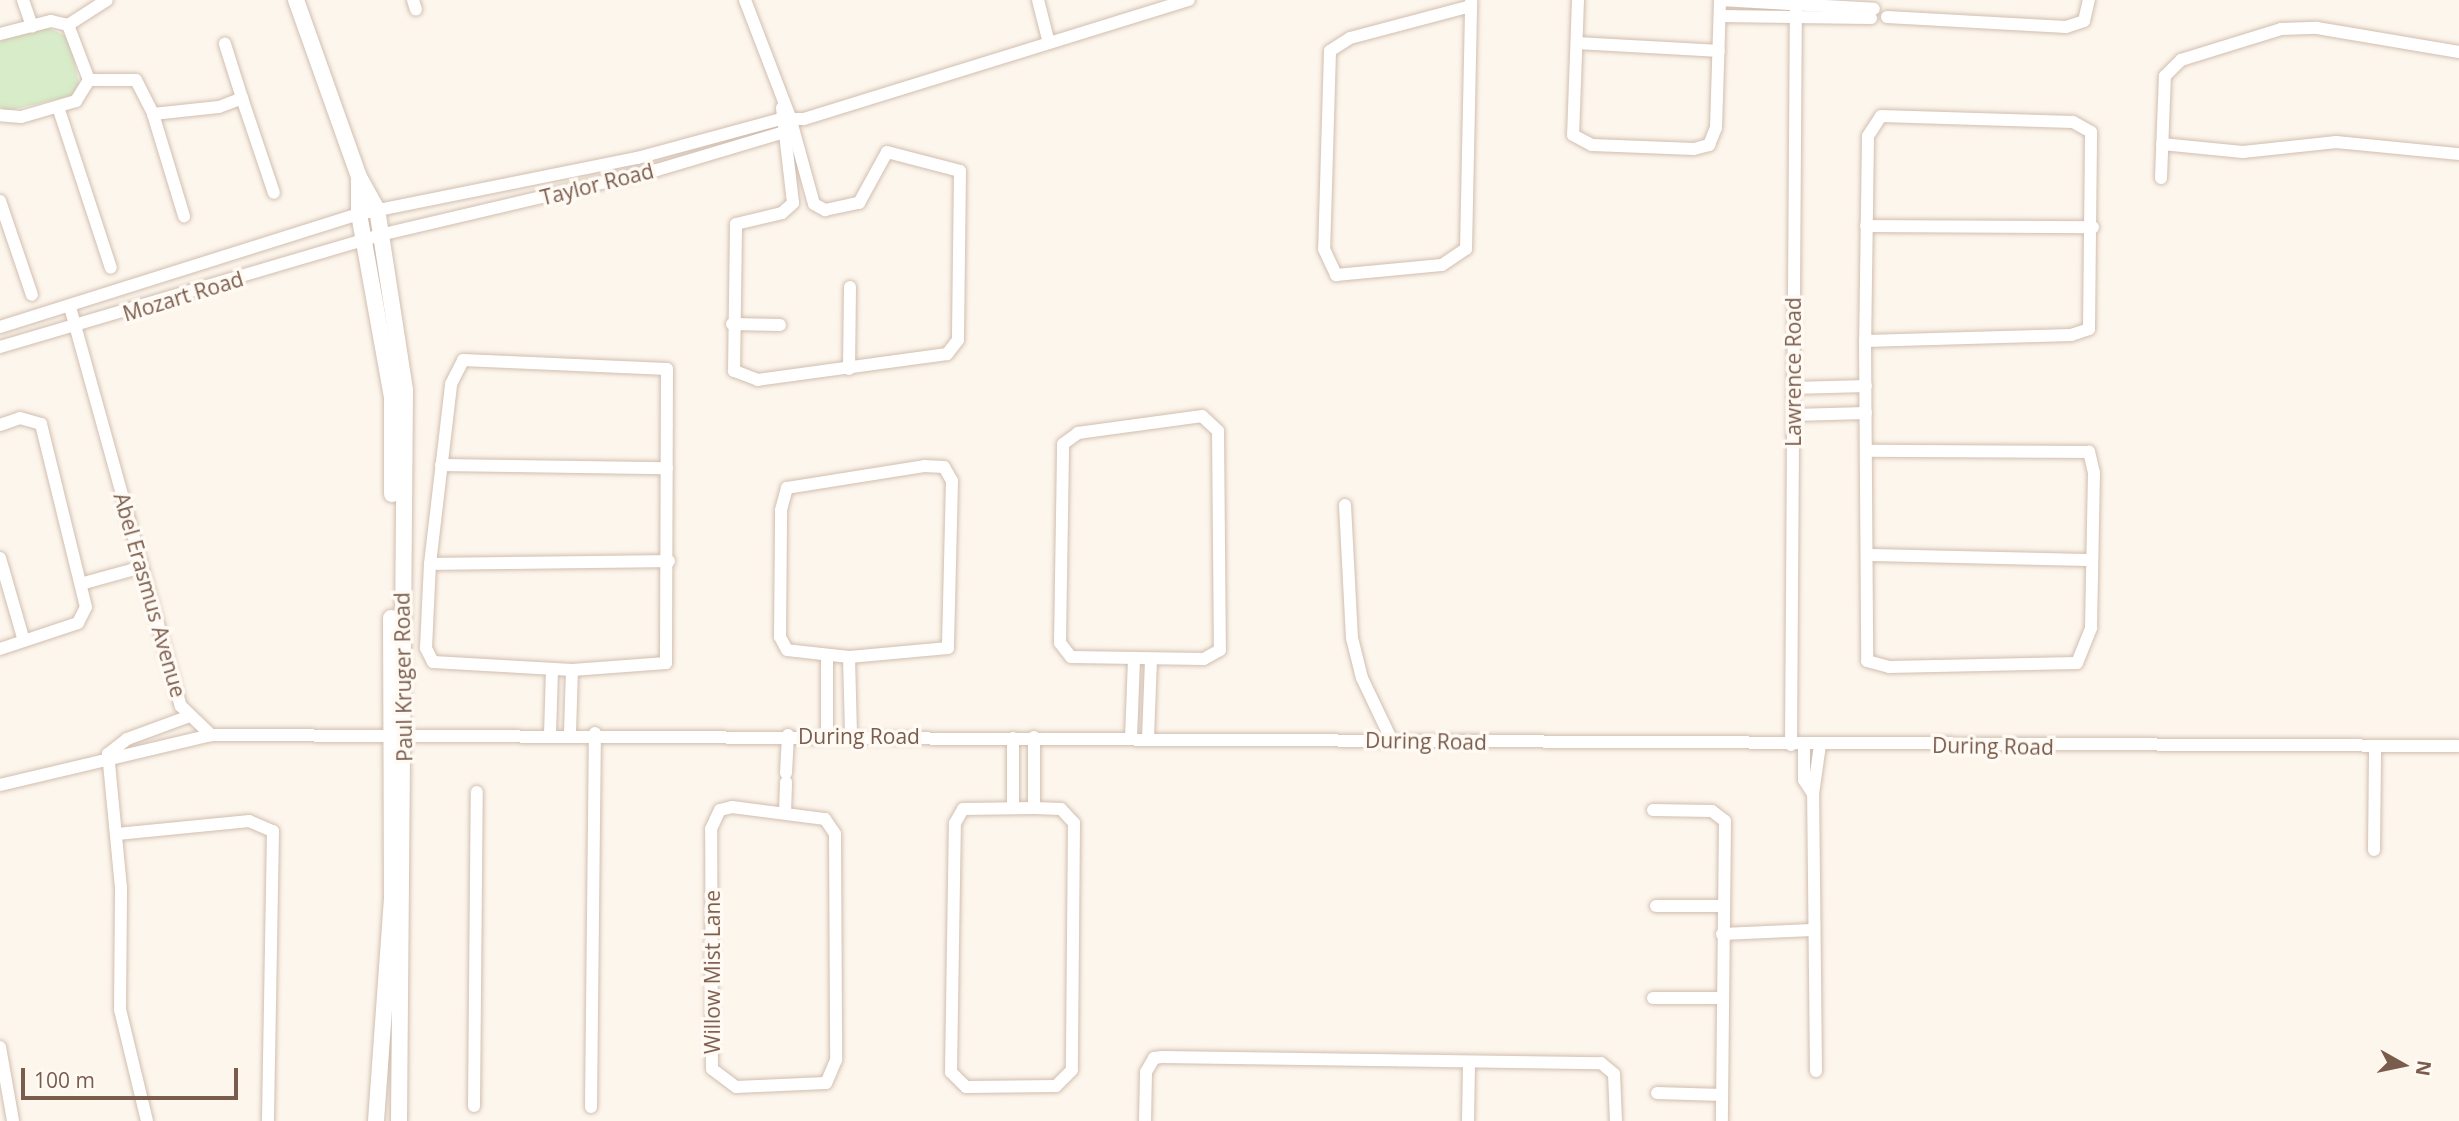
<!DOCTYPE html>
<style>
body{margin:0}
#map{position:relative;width:2459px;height:1121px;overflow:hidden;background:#fdf6ec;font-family:"Open Sans",sans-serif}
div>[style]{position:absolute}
.green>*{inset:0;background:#d8ecc9}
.roads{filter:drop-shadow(0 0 2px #d1beb0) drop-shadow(0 0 2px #d1beb0)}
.street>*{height:12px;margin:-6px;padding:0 6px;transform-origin:6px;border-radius:6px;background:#fff}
.secondary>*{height:16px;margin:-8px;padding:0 8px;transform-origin:8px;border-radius:8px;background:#fff}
span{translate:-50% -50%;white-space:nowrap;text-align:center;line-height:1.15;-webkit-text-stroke:7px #fffaf3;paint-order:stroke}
.street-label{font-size:21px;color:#7a5c4d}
.north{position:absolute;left:2368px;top:1030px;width:70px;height:70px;-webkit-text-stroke:5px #fffaf3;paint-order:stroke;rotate:99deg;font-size:19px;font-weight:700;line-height:28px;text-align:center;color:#7a5c4d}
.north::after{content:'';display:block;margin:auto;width:24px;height:32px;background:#7a5c4d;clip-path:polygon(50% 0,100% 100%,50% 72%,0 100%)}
.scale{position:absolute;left:21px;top:1068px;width:217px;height:32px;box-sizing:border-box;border:4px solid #7a5c4d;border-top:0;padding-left:9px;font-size:21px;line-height:24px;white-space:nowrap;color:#7a5c4d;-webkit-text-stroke:5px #fffaf3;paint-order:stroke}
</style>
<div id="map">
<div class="green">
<div style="clip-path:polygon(48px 28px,69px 37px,80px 88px,74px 95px,7px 111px,0 107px,0 41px)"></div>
</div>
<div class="roads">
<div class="street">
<div style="left:23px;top:0;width:28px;rotate:71deg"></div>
<div style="left:413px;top:0;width:10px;rotate:73deg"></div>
<div style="left:745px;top:0;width:125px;rotate:69deg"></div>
<div style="left:790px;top:117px;width:90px;rotate:74.6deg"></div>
<div style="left:814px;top:204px;width:13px;rotate:29deg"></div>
<div style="left:825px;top:210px;width:35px;rotate:-12deg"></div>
<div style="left:859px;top:203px;width:58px;rotate:-61.2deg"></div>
<div style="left:887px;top:152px;width:75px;rotate:14.6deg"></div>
<div style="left:960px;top:171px;width:169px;rotate:90.7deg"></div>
<div style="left:958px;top:340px;width:18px;rotate:128deg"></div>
<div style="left:947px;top:354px;width:191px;rotate:172.2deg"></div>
<div style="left:758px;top:380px;width:26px;rotate:-159deg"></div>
<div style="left:734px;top:371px;width:147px;rotate:-89.2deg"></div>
<div style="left:736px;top:224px;width:47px;rotate:-13.4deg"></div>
<div style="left:782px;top:213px;width:15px;rotate:-42deg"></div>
<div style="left:793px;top:203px;width:96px;rotate:-96.6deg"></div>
<div style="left:1038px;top:0;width:44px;rotate:75.7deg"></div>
<div style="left:1578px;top:0;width:135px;rotate:92.1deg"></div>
<div style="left:1573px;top:135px;width:21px;rotate:28deg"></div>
<div style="left:1592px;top:145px;width:102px;rotate:2.2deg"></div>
<div style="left:1694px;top:149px;width:16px;rotate:-15deg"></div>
<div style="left:1709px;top:145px;width:18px;rotate:-68deg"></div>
<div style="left:1716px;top:128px;width:128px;rotate:-88.2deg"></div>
<div style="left:1720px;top:0;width:154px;rotate:3.3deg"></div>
<div style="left:1471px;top:6px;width:125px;rotate:165.2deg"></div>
<div style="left:1350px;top:38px;width:24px;rotate:147deg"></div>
<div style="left:1330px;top:51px;width:198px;rotate:91.7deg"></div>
<div style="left:1324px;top:249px;width:29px;rotate:65deg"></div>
<div style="left:1336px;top:275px;width:106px;rotate:-5.4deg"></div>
<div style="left:1442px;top:265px;width:29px;rotate:-34deg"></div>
<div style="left:1466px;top:249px;width:249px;rotate:-88.8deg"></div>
<div style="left:1720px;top:16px;width:151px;rotate:0.8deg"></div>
<div style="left:1887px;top:17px;width:179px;rotate:3.2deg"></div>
<div style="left:2066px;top:27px;width:19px;rotate:-18deg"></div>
<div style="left:2084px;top:21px;width:22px;rotate:-77deg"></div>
<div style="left:68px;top:25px;width:46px;rotate:-32.7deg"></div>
<div style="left:0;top:34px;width:53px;rotate:-14.3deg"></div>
<div style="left:51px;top:21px;width:17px;rotate:13deg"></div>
<div style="left:68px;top:25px;width:59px;rotate:69.1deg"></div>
<div style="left:89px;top:80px;width:25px;rotate:122deg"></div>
<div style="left:76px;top:101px;width:57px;rotate:163.8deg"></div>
<div style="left:21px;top:117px;width:21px;rotate:-175deg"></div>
<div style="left:1578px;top:43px;width:141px;rotate:3.2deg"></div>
<div style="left:89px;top:80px;width:47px"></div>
<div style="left:136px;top:80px;width:38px;rotate:63deg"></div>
<div style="left:153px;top:114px;width:66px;rotate:-6.1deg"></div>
<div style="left:219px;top:107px;width:25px;rotate:-21deg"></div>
<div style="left:242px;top:98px;width:57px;rotate:-107.5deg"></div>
<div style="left:242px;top:98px;width:100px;rotate:71.4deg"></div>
<div style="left:58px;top:107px;width:169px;rotate:71.8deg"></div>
<div style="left:153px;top:114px;width:107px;rotate:73.1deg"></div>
<div style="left:2162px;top:144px;width:81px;rotate:5.6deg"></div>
<div style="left:2243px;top:152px;width:94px;rotate:-6.1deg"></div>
<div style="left:2336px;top:142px;width:124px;rotate:5.6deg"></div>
<div style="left:2161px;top:178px;width:102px;rotate:-87.8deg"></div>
<div style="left:2165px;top:76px;width:23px;rotate:-45deg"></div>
<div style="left:2181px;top:60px;width:105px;rotate:-17.2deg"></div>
<div style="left:2281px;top:29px;width:36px;rotate:-2deg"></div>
<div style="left:2317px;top:28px;width:144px;rotate:9.6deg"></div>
<div style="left:0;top:201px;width:99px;rotate:71.2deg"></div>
<div style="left:1866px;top:226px;width:227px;rotate:0.3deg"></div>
<div style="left:70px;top:307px;width:414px;rotate:74.5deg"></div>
<div style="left:181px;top:706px;width:42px;rotate:44deg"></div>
<div style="left:211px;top:735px;width:2248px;rotate:0.28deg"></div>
<div style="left:732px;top:324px;width:48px;rotate:1.2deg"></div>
<div style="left:0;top:327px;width:376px;rotate:-17.5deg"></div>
<div style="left:359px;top:214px;width:284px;rotate:-11.4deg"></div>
<div style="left:637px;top:158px;width:149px;rotate:-15.2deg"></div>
<div style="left:781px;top:119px;width:23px"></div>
<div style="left:804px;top:119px;width:403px;rotate:-17.2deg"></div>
<div style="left:1865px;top:341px;width:206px;rotate:-1.7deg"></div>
<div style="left:2071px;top:335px;width:19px;rotate:-18deg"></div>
<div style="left:2089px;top:329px;width:197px;rotate:-89.4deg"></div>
<div style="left:2091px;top:132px;width:21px;rotate:-151deg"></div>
<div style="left:2073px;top:122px;width:192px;rotate:-178.2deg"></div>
<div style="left:1881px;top:116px;width:24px;rotate:123deg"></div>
<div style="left:1868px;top:136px;width:205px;rotate:90.8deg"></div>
<div style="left:1865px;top:341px;width:320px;rotate:89.6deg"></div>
<div style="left:1867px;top:661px;width:23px;rotate:15deg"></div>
<div style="left:1889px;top:667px;width:188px;rotate:-1.2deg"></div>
<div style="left:2077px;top:663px;width:38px;rotate:-68deg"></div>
<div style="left:2091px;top:628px;width:155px;rotate:-88.9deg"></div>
<div style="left:2094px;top:473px;width:22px;rotate:-103deg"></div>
<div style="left:2089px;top:452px;width:221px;rotate:-179.7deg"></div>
<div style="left:0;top:347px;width:400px;rotate:-16.4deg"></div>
<div style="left:384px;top:234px;width:280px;rotate:-13.2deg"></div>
<div style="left:657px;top:170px;width:140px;rotate:-16.6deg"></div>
<div style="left:463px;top:360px;width:204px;rotate:2.5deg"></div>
<div style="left:667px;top:369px;width:294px;rotate:90.2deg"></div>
<div style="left:666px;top:663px;width:94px;rotate:175.7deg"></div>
<div style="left:572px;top:670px;width:139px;rotate:-176.7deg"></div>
<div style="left:433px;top:662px;width:16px;rotate:-117deg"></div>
<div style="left:426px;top:648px;width:84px;rotate:-87.3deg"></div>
<div style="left:430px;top:564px;width:181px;rotate:-83.3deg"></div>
<div style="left:451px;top:384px;width:27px;rotate:-63deg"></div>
<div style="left:849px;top:369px;width:82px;rotate:-89.3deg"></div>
<div style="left:1793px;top:388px;width:73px;rotate:-1.6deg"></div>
<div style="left:1793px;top:415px;width:73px;rotate:-1.6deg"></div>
<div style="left:1202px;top:416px;width:22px;rotate:43deg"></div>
<div style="left:1218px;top:431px;width:219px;rotate:89.5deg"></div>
<div style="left:1220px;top:650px;width:18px;rotate:151deg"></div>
<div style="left:1204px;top:659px;width:133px;rotate:-179.1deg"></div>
<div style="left:1071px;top:657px;width:18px;rotate:-128deg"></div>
<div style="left:1060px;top:643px;width:199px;rotate:-89.1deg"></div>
<div style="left:1063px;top:444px;width:19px;rotate:-36deg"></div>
<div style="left:1078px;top:433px;width:125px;rotate:-7.8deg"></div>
<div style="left:0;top:425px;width:21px;rotate:-19deg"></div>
<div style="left:20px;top:418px;width:22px;rotate:16deg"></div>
<div style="left:41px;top:424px;width:188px;rotate:76.2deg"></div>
<div style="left:86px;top:607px;width:18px;rotate:117deg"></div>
<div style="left:78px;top:623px;width:82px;rotate:161.6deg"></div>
<div style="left:441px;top:465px;width:226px;rotate:0.8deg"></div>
<div style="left:924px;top:466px;width:20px;rotate:3deg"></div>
<div style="left:944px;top:467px;width:16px;rotate:60deg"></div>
<div style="left:952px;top:481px;width:167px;rotate:91.4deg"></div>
<div style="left:948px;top:648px;width:99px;rotate:174.8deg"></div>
<div style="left:849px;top:657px;width:62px;rotate:-173.6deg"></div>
<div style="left:787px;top:650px;width:15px;rotate:-118deg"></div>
<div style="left:780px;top:637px;width:127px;rotate:-89.5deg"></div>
<div style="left:781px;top:510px;width:23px;rotate:-75deg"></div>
<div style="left:787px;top:488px;width:139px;rotate:-9.1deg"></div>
<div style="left:1345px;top:505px;width:133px;rotate:87deg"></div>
<div style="left:1352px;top:638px;width:41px;rotate:76deg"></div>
<div style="left:1362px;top:678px;width:70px;rotate:64.5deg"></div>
<div style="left:1867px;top:555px;width:225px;rotate:1.3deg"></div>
<div style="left:0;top:558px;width:86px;rotate:73.9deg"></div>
<div style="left:430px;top:564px;width:239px;rotate:-0.7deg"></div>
<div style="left:84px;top:583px;width:60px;rotate:-15.4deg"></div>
<div style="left:827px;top:656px;width:79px;rotate:90deg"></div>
<div style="left:849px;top:657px;width:79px;rotate:88.5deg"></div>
<div style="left:570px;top:733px;width:63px;rotate:-88.2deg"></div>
<div style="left:550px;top:734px;width:65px;rotate:-88.2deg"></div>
<div style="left:1131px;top:738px;width:78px;rotate:-87.8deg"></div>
<div style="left:1148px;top:738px;width:78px;rotate:-87.8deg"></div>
<div style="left:1791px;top:745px;width:745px;rotate:-89.62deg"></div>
<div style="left:1804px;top:745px;width:35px;rotate:90deg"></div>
<div style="left:1804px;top:780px;width:17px;rotate:57deg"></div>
<div style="left:786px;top:773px;width:38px;rotate:-87deg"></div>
<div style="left:0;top:785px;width:217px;rotate:-13.3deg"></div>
<div style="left:732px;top:807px;width:94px;rotate:7.4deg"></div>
<div style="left:825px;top:819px;width:18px;rotate:56deg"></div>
<div style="left:835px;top:834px;width:226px;rotate:89.7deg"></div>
<div style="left:836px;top:1060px;width:25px;rotate:113deg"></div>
<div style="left:826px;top:1083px;width:90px;rotate:177.5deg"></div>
<div style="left:736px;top:1087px;width:30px;rotate:-143deg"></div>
<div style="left:712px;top:1069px;width:240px;rotate:-90.2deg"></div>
<div style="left:711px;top:829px;width:21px;rotate:-65deg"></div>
<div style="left:720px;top:810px;width:12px;rotate:-14deg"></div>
<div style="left:1013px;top:808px;width:70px;rotate:-90deg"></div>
<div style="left:1034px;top:808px;width:27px;rotate:2deg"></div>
<div style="left:1061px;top:809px;width:19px;rotate:47deg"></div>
<div style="left:1074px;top:823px;width:247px;rotate:90.5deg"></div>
<div style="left:1072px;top:1070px;width:23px;rotate:135deg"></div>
<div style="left:1056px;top:1086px;width:90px;rotate:179.4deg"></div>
<div style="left:966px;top:1087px;width:21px;rotate:-135deg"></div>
<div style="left:951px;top:1072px;width:249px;rotate:-89.1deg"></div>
<div style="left:955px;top:823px;width:16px;rotate:-60deg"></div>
<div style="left:963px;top:809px;width:71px;rotate:-0.8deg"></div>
<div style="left:1034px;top:808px;width:71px;rotate:-90deg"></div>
<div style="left:1653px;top:810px;width:59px;rotate:1deg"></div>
<div style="left:1712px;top:811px;width:16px;rotate:38deg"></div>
<div style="left:1725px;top:821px;width:300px;rotate:90.6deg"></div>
<div style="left:785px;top:813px;width:31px;rotate:-88deg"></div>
<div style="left:117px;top:834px;width:133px;rotate:-5.6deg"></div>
<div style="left:249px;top:821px;width:26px;rotate:23deg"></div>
<div style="left:273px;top:831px;width:290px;rotate:91deg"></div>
<div style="left:2374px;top:850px;width:104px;rotate:-89.4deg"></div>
<div style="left:1656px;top:906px;width:67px"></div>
<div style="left:1722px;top:934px;width:90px;rotate:-2.5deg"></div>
<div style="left:1653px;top:998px;width:68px"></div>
<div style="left:0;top:1047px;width:75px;rotate:80deg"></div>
<div style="left:1816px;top:1071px;width:277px;rotate:-90.6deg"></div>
<div style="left:1813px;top:794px;width:49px;rotate:-81.9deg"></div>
<div style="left:1657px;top:1093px;width:65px;rotate:1.8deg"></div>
<div style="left:474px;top:1106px;width:314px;rotate:-89.5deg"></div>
<div style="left:591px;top:1107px;width:374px;rotate:-89.4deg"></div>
<div style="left:147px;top:1121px;width:115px;rotate:-103.6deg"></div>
<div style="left:120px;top:1009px;width:121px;rotate:-89.5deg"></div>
<div style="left:121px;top:888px;width:135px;rotate:-95.5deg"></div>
<div style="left:108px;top:754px;width:24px;rotate:-38deg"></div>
<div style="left:127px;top:739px;width:64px;rotate:-20.1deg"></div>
<div style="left:1145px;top:1121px;width:49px;rotate:-88.8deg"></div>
<div style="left:1146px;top:1072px;width:16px;rotate:-60deg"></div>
<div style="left:1154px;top:1058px;width:8px;rotate:-7deg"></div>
<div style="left:1162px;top:1057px;width:439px;rotate:0.8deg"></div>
<div style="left:1601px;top:1063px;width:17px;rotate:40deg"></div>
<div style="left:1614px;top:1074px;width:47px;rotate:87.6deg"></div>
<div style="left:1468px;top:1121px;width:57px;rotate:-89deg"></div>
</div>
<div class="secondary">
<div style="left:296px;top:0;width:188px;rotate:70.4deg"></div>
<div style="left:359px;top:177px;width:37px;rotate:61deg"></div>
<div style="left:377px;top:209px;width:183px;rotate:81.2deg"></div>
<div style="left:405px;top:390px;width:731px;rotate:90.47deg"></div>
<div style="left:359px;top:180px;width:34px;rotate:90deg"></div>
<div style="left:359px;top:214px;width:186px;rotate:79.8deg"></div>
<div style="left:392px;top:397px;width:97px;rotate:90deg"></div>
<div style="left:376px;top:1121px;width:222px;rotate:-85.9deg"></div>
<div style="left:392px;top:900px;width:282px;rotate:-90.2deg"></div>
</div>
</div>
<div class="street-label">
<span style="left:597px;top:184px;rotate:-14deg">Taylor Road</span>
<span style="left:183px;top:296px;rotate:-17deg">Mozart Road</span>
<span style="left:1793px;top:372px;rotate:-90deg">Lawrence Road</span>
<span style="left:150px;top:595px;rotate:74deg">Abel Erasmus Avenue</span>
<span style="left:403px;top:677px;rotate:-91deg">Paul Kruger Road</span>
<span style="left:859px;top:736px">During Road</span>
<span style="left:1426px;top:741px;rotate:1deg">During Road</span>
<span style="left:1993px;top:746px;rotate:1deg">During Road</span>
<span style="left:712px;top:972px;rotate:-90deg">Willow Mist Lane</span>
</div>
<div class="north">N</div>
<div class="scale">100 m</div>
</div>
